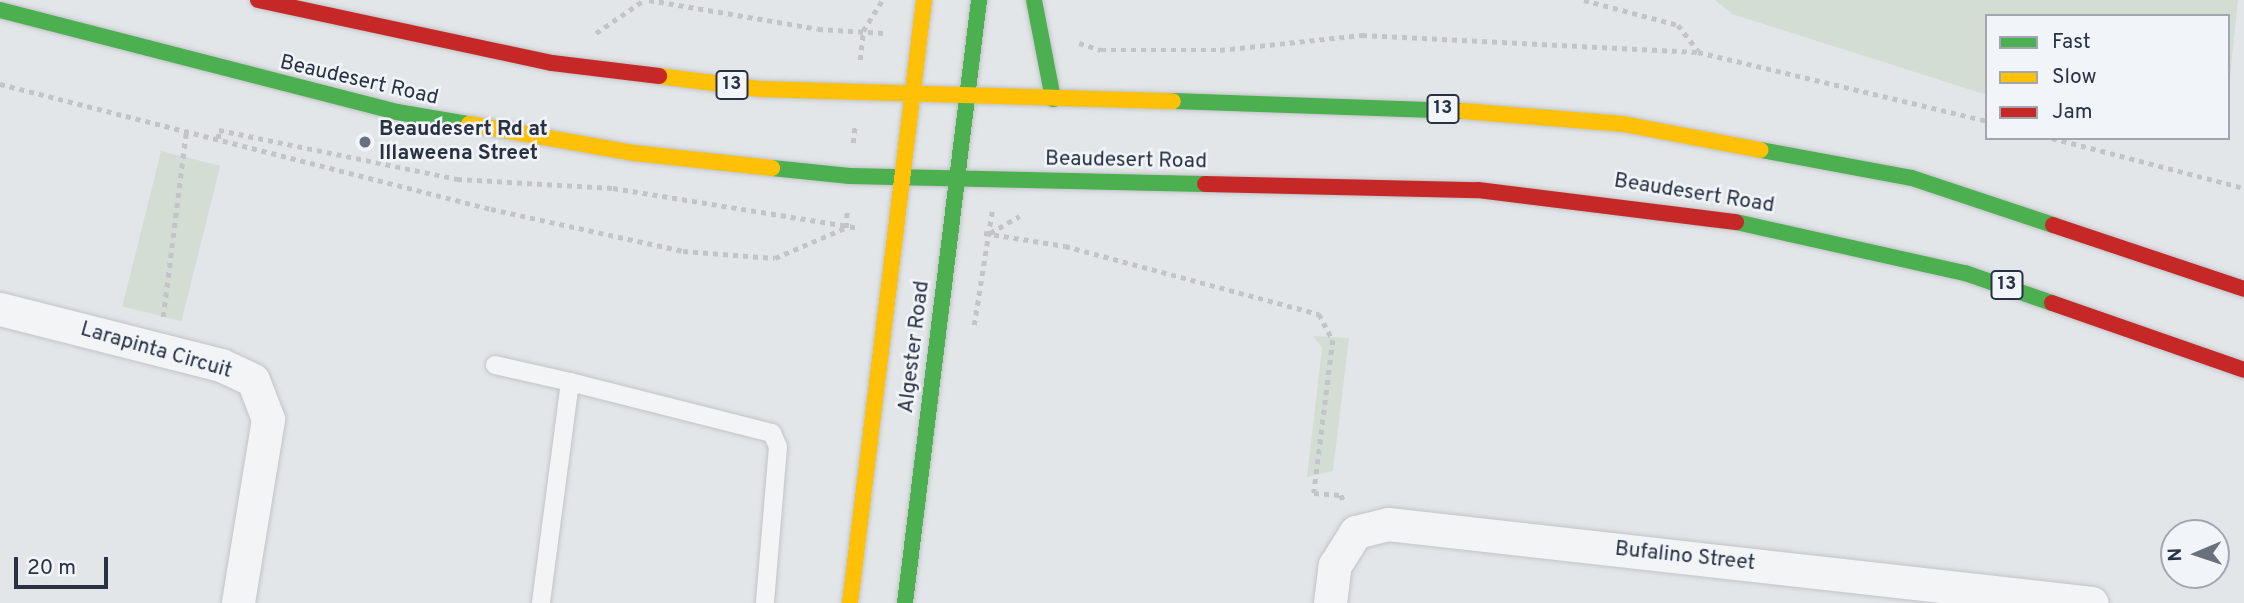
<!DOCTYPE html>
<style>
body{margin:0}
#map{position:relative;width:2244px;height:603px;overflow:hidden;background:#e3e6e9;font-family:Overpass,sans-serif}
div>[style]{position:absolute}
.green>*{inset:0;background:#d3ddd4;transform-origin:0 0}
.path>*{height:4.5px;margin-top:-2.25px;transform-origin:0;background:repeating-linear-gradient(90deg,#c2c4c9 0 5px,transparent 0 10px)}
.roads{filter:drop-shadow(0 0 2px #c1c4c7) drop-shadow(0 0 2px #c1c4c7)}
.lane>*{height:18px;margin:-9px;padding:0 9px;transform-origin:9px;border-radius:9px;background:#f3f4f5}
.street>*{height:33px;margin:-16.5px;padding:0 16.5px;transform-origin:16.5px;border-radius:16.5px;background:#f3f4f5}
.fast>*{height:16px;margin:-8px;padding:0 8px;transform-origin:8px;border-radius:8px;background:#4caf50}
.slow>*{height:16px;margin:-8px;padding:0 8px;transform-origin:8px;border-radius:8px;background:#ffc107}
.jam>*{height:16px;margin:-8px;padding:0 8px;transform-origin:8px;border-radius:8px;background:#c62828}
.dots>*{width:19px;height:19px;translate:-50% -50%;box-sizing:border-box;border:4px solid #f1f4f8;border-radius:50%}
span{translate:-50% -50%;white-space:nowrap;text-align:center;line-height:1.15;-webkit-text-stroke:5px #f1f4f8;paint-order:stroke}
.shield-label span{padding:2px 5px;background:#f1f4f8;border:2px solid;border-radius:5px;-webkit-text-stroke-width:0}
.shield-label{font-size:19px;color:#293143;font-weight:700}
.street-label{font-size:21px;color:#293143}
.poi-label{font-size:21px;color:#293143;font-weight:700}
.left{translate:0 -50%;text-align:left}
.legend{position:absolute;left:1985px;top:14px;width:245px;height:126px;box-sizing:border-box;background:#f1f4f8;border:2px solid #a1a6b0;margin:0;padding:9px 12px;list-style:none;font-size:21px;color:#293143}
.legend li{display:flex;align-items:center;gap:14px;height:35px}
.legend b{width:35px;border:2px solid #a1a6b0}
.north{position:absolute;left:2160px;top:519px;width:70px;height:70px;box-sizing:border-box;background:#f1f4f8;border:2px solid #a1a6b0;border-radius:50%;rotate:268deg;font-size:19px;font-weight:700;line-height:28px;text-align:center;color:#293143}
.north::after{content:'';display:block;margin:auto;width:24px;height:32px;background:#6a707d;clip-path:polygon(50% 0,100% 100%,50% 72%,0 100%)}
.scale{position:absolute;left:14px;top:557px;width:94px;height:32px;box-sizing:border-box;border:4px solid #293143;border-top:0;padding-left:9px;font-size:21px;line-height:24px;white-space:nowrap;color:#293143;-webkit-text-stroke:5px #f1f4f8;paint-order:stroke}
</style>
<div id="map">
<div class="green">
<div style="clip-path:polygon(1715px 0,2238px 0,2228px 96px,2228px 16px,1987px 16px,1987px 95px,1732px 14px)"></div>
<div style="left:161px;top:151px;width:61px;height:160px;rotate:14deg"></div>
<div style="clip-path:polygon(1313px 336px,1349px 338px,1333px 471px,1307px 477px,1322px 348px)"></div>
</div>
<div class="path">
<div style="left:649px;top:0;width:171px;rotate:9.7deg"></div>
<div style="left:818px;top:29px;width:66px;rotate:3.5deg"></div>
<div style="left:1584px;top:0;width:97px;rotate:14.9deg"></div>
<div style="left:1678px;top:25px;width:33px;rotate:52deg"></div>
<div style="left:596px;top:33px;width:58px;rotate:-34.5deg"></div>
<div style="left:1079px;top:43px;width:23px;rotate:18deg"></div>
<div style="left:1101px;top:50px;width:119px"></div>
<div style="left:1220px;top:50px;width:143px;rotate:-6deg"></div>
<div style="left:1362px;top:35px;width:336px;rotate:2.9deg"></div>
<div style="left:1698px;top:52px;width:297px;rotate:13.4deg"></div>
<div style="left:860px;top:60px;width:29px;rotate:-84deg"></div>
<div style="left:863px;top:31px;width:36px;rotate:-58deg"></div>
<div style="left:0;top:84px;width:507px;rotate:14.28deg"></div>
<div style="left:491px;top:209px;width:197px;rotate:12.3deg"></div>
<div style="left:683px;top:251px;width:92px;rotate:4.4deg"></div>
<div style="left:775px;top:258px;width:76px;rotate:-23.2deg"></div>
<div style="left:2052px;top:138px;width:198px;rotate:14.6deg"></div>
<div style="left:218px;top:139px;width:9px;rotate:-84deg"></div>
<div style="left:219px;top:130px;width:243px;rotate:11.6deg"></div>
<div style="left:457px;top:179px;width:156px;rotate:3.3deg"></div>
<div style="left:613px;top:188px;width:250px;rotate:9.2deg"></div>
<div style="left:853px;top:143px;width:19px;rotate:-84deg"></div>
<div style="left:846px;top:228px;width:17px;rotate:-87deg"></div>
<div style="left:984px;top:233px;width:82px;rotate:9.1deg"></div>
<div style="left:1065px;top:246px;width:263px;rotate:15deg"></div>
<div style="left:1319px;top:314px;width:30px;rotate:62deg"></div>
<div style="left:1333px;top:340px;width:154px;rotate:97.1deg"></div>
<div style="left:1314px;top:493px;width:27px;rotate:4deg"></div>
<div style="left:1341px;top:495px;width:8px;rotate:67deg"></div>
<div style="left:990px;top:233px;width:34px;rotate:-30deg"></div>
<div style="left:163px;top:317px;width:186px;rotate:-82.9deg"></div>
<div style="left:974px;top:325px;width:115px;rotate:-81deg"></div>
</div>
<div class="roads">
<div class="lane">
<div style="left:495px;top:365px;width:77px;rotate:12.8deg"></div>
<div style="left:570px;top:382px;width:223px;rotate:97.5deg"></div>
<div style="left:570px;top:382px;width:208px;rotate:14.2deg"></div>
<div style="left:772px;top:433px;width:15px;rotate:67deg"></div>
<div style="left:778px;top:447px;width:157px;rotate:94.8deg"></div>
</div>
<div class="street">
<div style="left:0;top:309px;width:228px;rotate:14.2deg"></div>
<div style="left:221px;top:365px;width:35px;rotate:25deg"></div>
<div style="left:253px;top:380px;width:42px;rotate:69deg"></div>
<div style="left:268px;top:419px;width:186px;rotate:99.3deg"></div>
<div style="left:1330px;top:603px;width:38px;rotate:-83deg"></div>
<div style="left:1335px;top:565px;width:39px;rotate:-58deg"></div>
<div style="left:1356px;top:532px;width:33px;rotate:-14deg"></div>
<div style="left:1388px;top:524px;width:708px;rotate:6.4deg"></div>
</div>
<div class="fast">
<div style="left:1034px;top:0;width:101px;rotate:79.1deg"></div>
<div style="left:0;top:10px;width:410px;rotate:14.4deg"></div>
<div style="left:397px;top:112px;width:73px;rotate:9.5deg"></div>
<div style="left:1173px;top:101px;width:290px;rotate:2deg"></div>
<div style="left:1761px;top:150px;width:154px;rotate:10.5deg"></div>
<div style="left:1912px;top:178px;width:149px;rotate:18.4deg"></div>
<div style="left:772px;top:168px;width:78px;rotate:5.9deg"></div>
<div style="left:850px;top:176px;width:355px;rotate:1.3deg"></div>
<div style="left:1736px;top:222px;width:235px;rotate:12.6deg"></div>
<div style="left:1965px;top:273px;width:92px;rotate:19deg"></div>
<div style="left:905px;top:603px;width:608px;rotate:-83deg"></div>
</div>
<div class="slow">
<div style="left:659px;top:76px;width:102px;rotate:7.3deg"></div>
<div style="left:760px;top:89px;width:413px;rotate:1.7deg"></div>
<div style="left:1463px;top:111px;width:161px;rotate:4.6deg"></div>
<div style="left:1623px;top:124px;width:140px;rotate:10.7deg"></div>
<div style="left:469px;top:124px;width:168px;rotate:10deg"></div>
<div style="left:634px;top:153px;width:139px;rotate:6.2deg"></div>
<div style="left:850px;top:603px;width:608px;rotate:-83deg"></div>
</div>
<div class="jam">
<div style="left:258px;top:0;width:301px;rotate:12.1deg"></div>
<div style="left:552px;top:63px;width:108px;rotate:6.9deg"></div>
<div style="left:1205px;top:184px;width:273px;rotate:1.3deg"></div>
<div style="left:1478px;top:190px;width:260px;rotate:7.1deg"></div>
<div style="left:2053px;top:225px;width:201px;rotate:18.5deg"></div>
<div style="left:2052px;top:303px;width:203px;rotate:19.2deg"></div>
</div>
</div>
<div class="dots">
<div style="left:365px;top:142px;background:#6a707d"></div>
</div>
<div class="shield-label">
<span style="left:732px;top:85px">13</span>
<span style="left:1443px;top:109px">13</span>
<span style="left:2007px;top:285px">13</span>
</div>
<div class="street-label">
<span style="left:359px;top:81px;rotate:13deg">Beaudesert Road</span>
<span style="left:1126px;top:161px;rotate:1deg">Beaudesert Road</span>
<span style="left:1694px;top:194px;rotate:9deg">Beaudesert Road</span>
<span style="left:915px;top:347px;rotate:-83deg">Algester Road</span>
<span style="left:156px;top:351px;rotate:16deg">Larapinta Circuit</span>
<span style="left:1685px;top:557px;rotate:6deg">Bufalino Street</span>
</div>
<div class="poi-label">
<span class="left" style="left:379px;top:142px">Beaudesert Rd at<br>Illaweena Street</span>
</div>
<ul class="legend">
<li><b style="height:9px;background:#4caf50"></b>Fast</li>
<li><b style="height:9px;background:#ffc107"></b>Slow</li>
<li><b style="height:9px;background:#c62828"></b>Jam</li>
</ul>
<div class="north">N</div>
<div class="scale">20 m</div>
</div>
